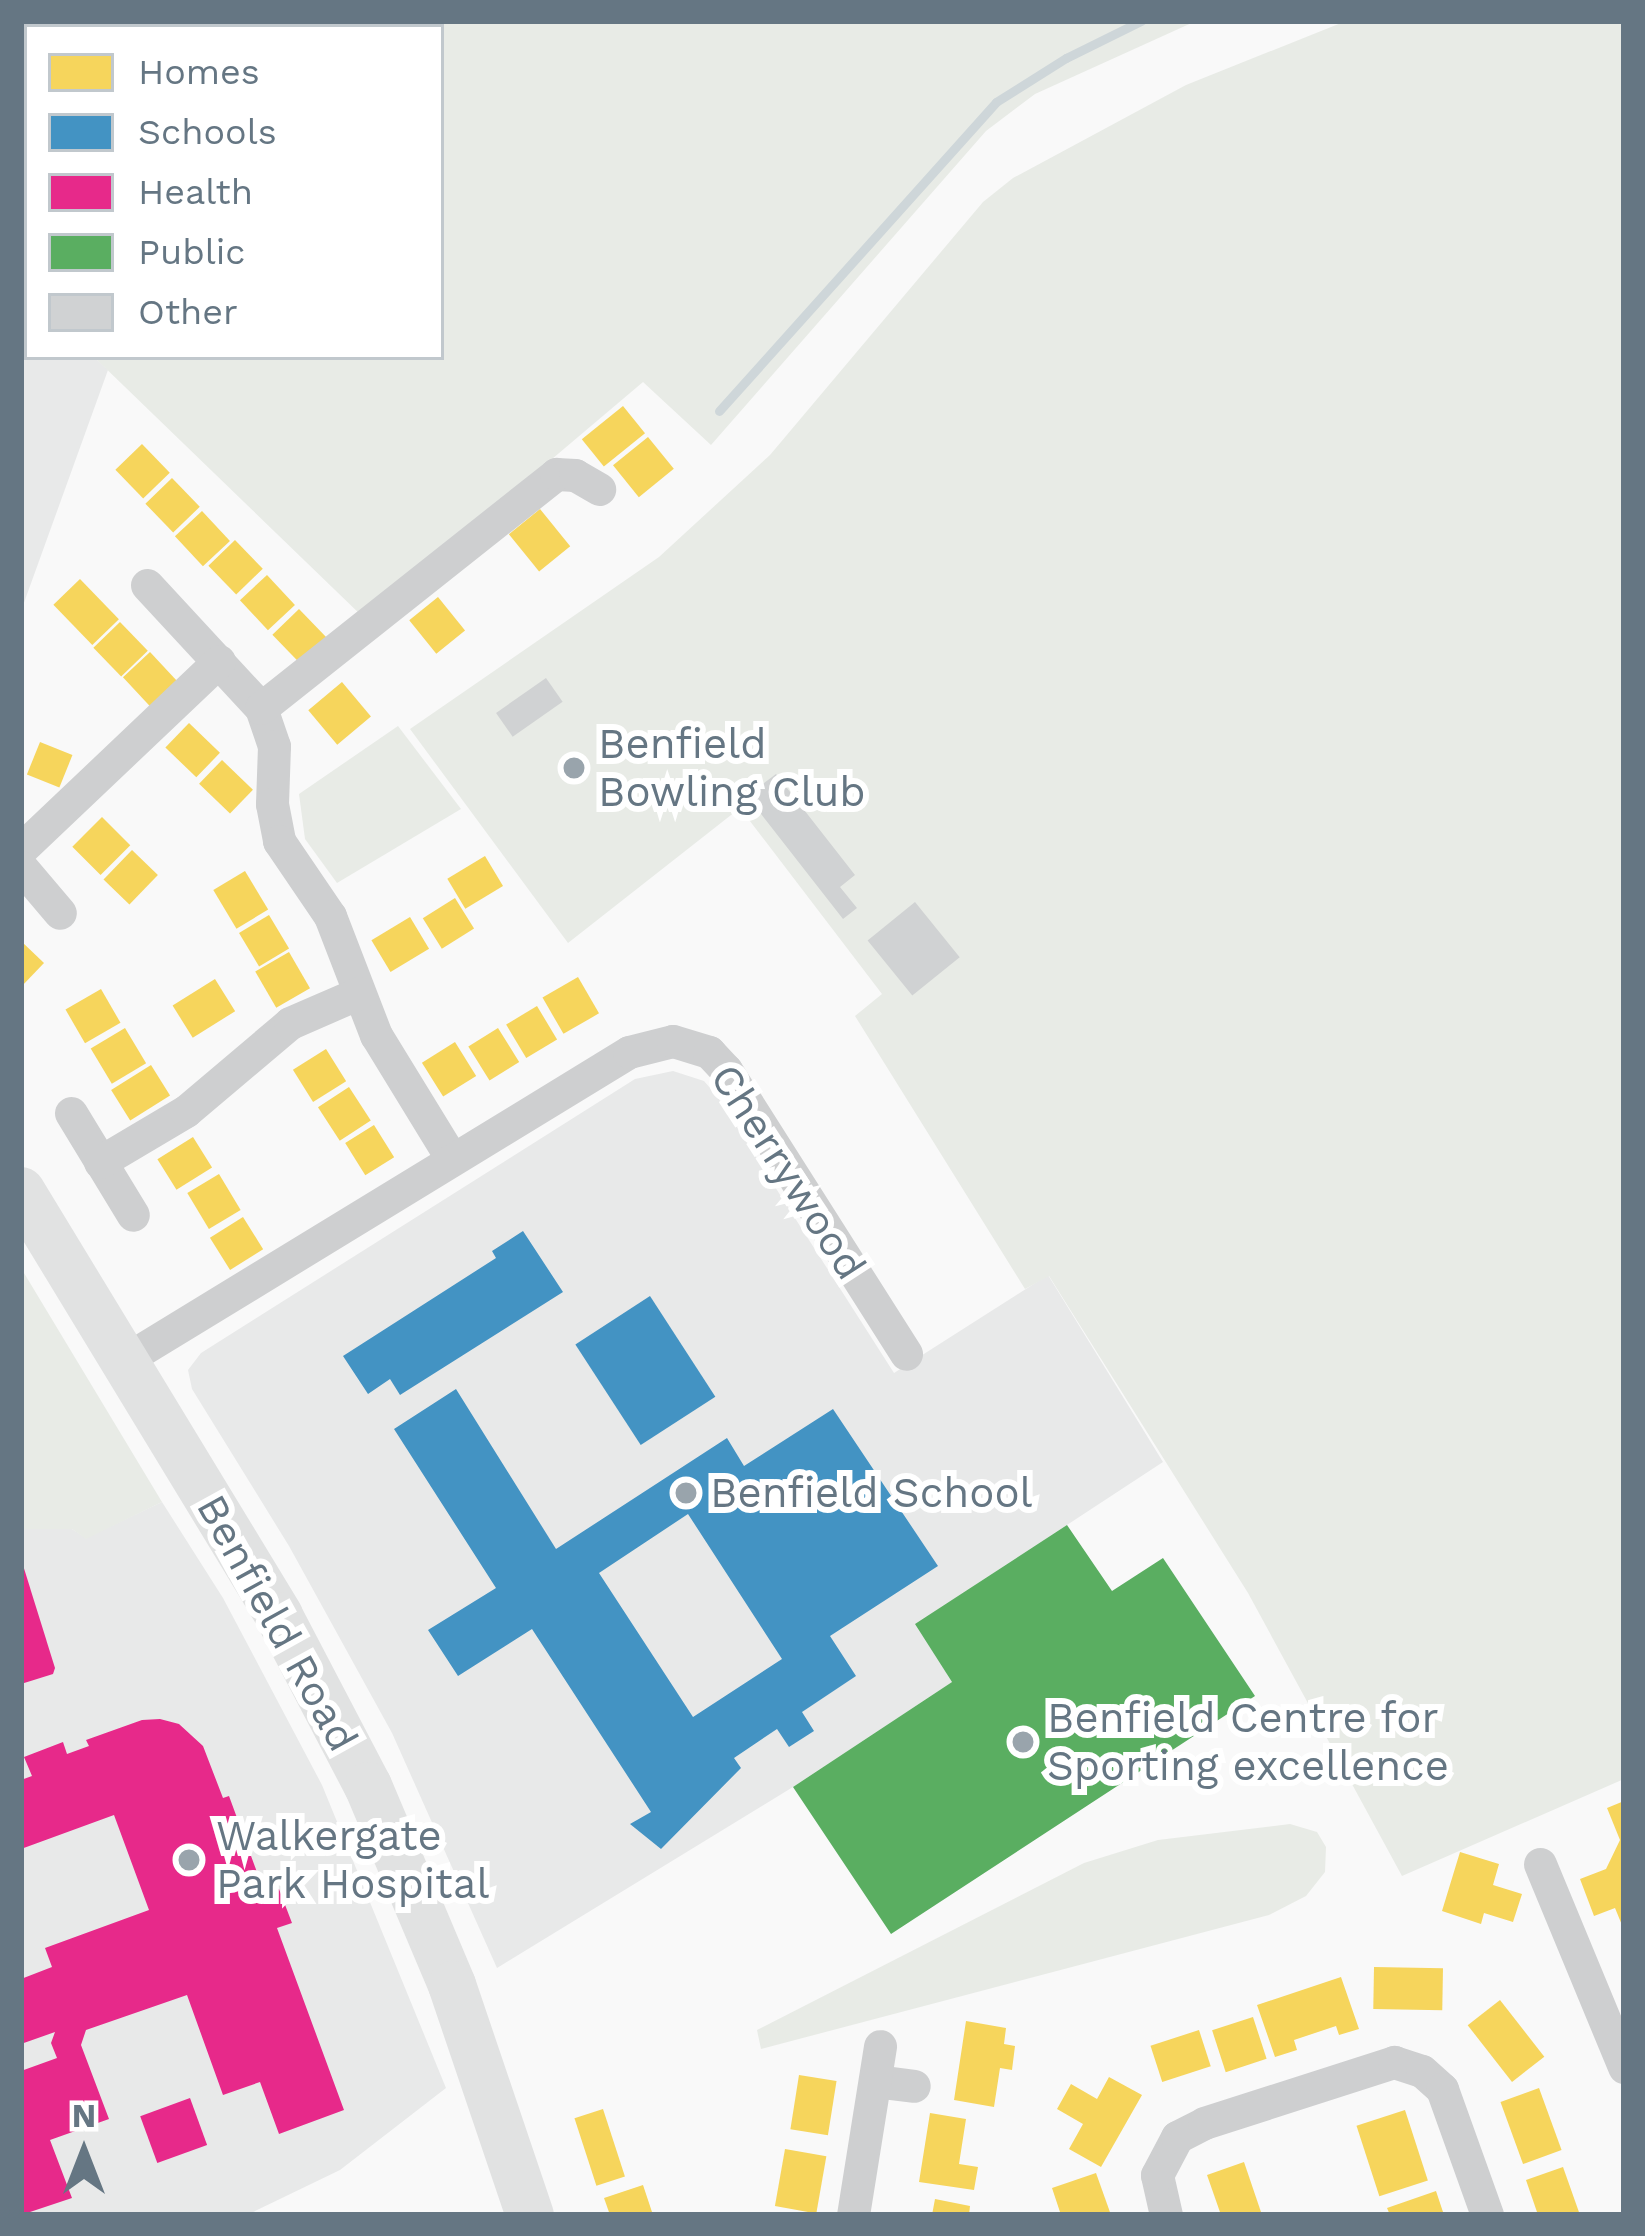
<!DOCTYPE html>
<style>
body{margin:0}
#map{position:relative;width:1645px;height:2236px;overflow:hidden;background:#f9f9f9;font-family:"Work Sans",sans-serif}
div>[style]{position:absolute}
.built>*{inset:0;background:#e8e9e9}
.green>*{inset:0;background:#e8ebe6}
.homes>*{inset:0;background:#f6d55c;transform-origin:0 0}
.schools>*{inset:0;background:#4393c3;transform-origin:0 0}
.health>*{inset:0;background:#e7298a;transform-origin:0 0}
.public>*{inset:0;background:#5aae61}
.stream>*{height:9px;margin:-4.5px;padding:0 4.5px;transform-origin:4.5px;border-radius:4.5px;background:#ced6d9}
.building>*{inset:0;background:#d0d2d3;transform-origin:0 0}
.street>*{height:33px;margin:-16.5px;padding:0 16.5px;transform-origin:16.5px;border-radius:16.5px;background:#cecfd0}
.secondary>*{height:48px;margin:-24px;padding:0 24px;transform-origin:24px;border-radius:24px;background:#e1e2e2}
.rail>*{height:9px;margin-top:-4.5px;transform-origin:0;background:repeating-linear-gradient(90deg,#c3c5c6 0 18px,transparent 0 27px)}
.dots>*{width:33px;height:33px;translate:-50% -50%;box-sizing:border-box;border:6px solid #fff;border-radius:50%}
span{translate:-50% -50%;white-space:nowrap;text-align:center;line-height:1.15;-webkit-text-stroke:12px #fff;paint-order:stroke}
.poi-label{font-size:42px;color:#657683}
.left{translate:0 -50%;text-align:left}
.street-label{font-size:42px;color:#657683}
.frame{position:absolute;inset:0;border:24px solid #657683;pointer-events:none}
.legend{position:absolute;left:24px;top:24px;width:420px;height:336px;box-sizing:border-box;background:#fff;border:3px solid #c1c8cd;margin:0;padding:15px 21px;list-style:none;font-size:36px;color:#657683}
.legend li{display:flex;align-items:center;gap:24px;height:60px}
.legend b{width:60px;border:3px solid #c1c8cd}
.north{position:absolute;left:24px;top:2092px;width:120px;height:120px;-webkit-text-stroke:9px #fff;paint-order:stroke;rotate:0deg;font-size:33px;font-weight:700;line-height:48px;text-align:center;color:#657683}
.north::after{content:'';display:block;margin:auto;width:42px;height:54px;background:#657683;clip-path:polygon(50% 0,100% 100%,50% 72%,0 100%)}
</style>
<div id="map">
<div class="built">
<div style="clip-path:polygon(21px 21px,138px 21px,136px 27px,27px 27px,27px 357px,94px 357px,108px 370px,21px 611px)"></div>
<div style="clip-path:polygon(673px 1071px,704px 1081px,717px 1096px,894px 1373px,1048px 1275px,1163px 1462px,916px 1624px,952px 1682px,793px 1787px,497px 1968px,392px 1733px,289px 1546px,192px 1389px,188px 1370px,201px 1353px,635px 1079px)"></div>
<div style="clip-path:polygon(162px 1502px,223px 1598px,322px 1785px,446px 2088px,340px 2170px,247px 2215px,21px 2215px,21px 1529px,72px 1529px,86px 1538px)"></div>
</div>
<div class="green">
<div style="clip-path:polygon(135px 21px,1196px 21px,1035px 94px,986px 131px,711px 445px,643px 382px,364px 618px,94px 357px,441px 357px,441px 27px,133px 27px)"></div>
<div style="clip-path:polygon(1346px 21px,1624px 21px,1624px 1779px,1402px 1876px,1248px 1593px,1049px 1276px,1025px 1289px,855px 1016px,882px 994px,740px 808px,568px 943px,410px 729px,659px 557px,770px 455px,983px 202px,1013px 178px,1186px 85px)"></div>
<div style="clip-path:polygon(398px 726px,461px 809px,337px 883px,305px 839px,299px 794px)"></div>
<div style="clip-path:polygon(21px 1268px,162px 1502px,86px 1539px,72px 1529px,21px 1529px)"></div>
<div style="clip-path:polygon(1290px 1824px,1317px 1832px,1326px 1847px,1325px 1872px,1306px 1896px,1269px 1915px,761px 2049px,757px 2030px,1084px 1863px,1158px 1840px)"></div>
</div>
<div class="homes">
<div style="left:623px;top:406px;width:35px;height:53px;rotate:51deg"></div>
<div style="left:648px;top:437px;width:41px;height:45px;rotate:51deg"></div>
<div style="left:142px;top:444px;width:40px;height:37px;rotate:46deg"></div>
<div style="left:172px;top:478px;width:40px;height:37px;rotate:46deg"></div>
<div style="left:540px;top:509px;width:48px;height:40px;rotate:51deg"></div>
<div style="left:202px;top:511px;width:41px;height:37px;rotate:47deg"></div>
<div style="left:235px;top:540px;width:40px;height:37px;rotate:46deg"></div>
<div style="left:267px;top:575px;width:41px;height:37px;rotate:47deg"></div>
<div style="left:80px;top:579px;width:56px;height:37px;rotate:46deg"></div>
<div style="left:438px;top:597px;width:43px;height:37px;rotate:51deg"></div>
<div style="left:299px;top:609px;width:40px;height:37px;rotate:46deg"></div>
<div style="left:120px;top:622px;width:40px;height:37px;rotate:46deg"></div>
<div style="left:150px;top:652px;width:41px;height:37px;rotate:47deg"></div>
<div style="left:342px;top:682px;width:45px;height:44px;rotate:50deg"></div>
<div style="left:189px;top:723px;width:43px;height:34px;rotate:44deg"></div>
<div style="left:40px;top:742px;width:35px;height:35px;rotate:22deg"></div>
<div style="left:222px;top:760px;width:43px;height:33px;rotate:44deg"></div>
<div style="left:102px;top:817px;width:40px;height:42px;rotate:45deg"></div>
<div style="left:132px;top:850px;width:36px;height:41px;rotate:44deg"></div>
<div style="left:485px;top:856px;width:35px;height:44px;rotate:59deg"></div>
<div style="left:245px;top:871px;width:45px;height:37px;rotate:59deg"></div>
<div style="left:455px;top:898px;width:36px;height:38px;rotate:58deg"></div>
<div style="left:269px;top:915px;width:39px;height:35px;rotate:59deg"></div>
<div style="left:410px;top:917px;width:37px;height:45px;rotate:59deg"></div>
<div style="clip-path:polygon(21px 941px,44px 963px,21px 987px)"></div>
<div style="left:289px;top:952px;width:42px;height:39px;rotate:60deg"></div>
<div style="left:578px;top:977px;width:42px;height:41px;rotate:60deg"></div>
<div style="left:215px;top:979px;width:38px;height:50px;rotate:58deg"></div>
<div style="left:101px;top:989px;width:39px;height:41px;rotate:60deg"></div>
<div style="left:537px;top:1006px;width:39px;height:36px;rotate:59deg"></div>
<div style="left:125px;top:1028px;width:41px;height:40px;rotate:59deg"></div>
<div style="left:498px;top:1028px;width:40px;height:35px;rotate:58deg"></div>
<div style="left:455px;top:1042px;width:40px;height:39px;rotate:58deg"></div>
<div style="left:326px;top:1049px;width:38px;height:39px;rotate:58deg"></div>
<div style="left:151px;top:1065px;width:36px;height:47px;rotate:58deg"></div>
<div style="left:349px;top:1087px;width:40px;height:37px;rotate:57deg"></div>
<div style="left:374px;top:1125px;width:38px;height:34px;rotate:58deg"></div>
<div style="left:193px;top:1137px;width:36px;height:42px;rotate:58deg"></div>
<div style="left:219px;top:1174px;width:42px;height:37px;rotate:59deg"></div>
<div style="left:243px;top:1217px;width:38px;height:39px;rotate:58deg"></div>
<div style="clip-path:polygon(1624px 1801px,1624px 1930px,1615px 1908px,1594px 1916px,1580px 1879px,1606px 1869px,1620px 1840px,1607px 1808px)"></div>
<div style="clip-path:polygon(1460px 1852px,1499px 1864px,1493px 1885px,1522px 1894px,1513px 1922px,1484px 1913px,1481px 1924px,1442px 1911px)"></div>
<div style="left:1374px;top:1967px;width:69px;height:42px;rotate:1deg"></div>
<div style="clip-path:polygon(1341px 1977px,1359px 2029px,1339px 2035px,1336px 2026px,1294px 2040px,1297px 2050px,1275px 2057px,1257px 2005px)"></div>
<div style="left:1500px;top:2000px;width:72px;height:41px;rotate:52deg"></div>
<div style="left:1253px;top:2017px;width:44px;height:43px;rotate:72deg"></div>
<div style="clip-path:polygon(966px 2021px,1006px 2028px,1004px 2044px,1015px 2046px,1012px 2070px,1000px 2068px,994px 2107px,954px 2100px)"></div>
<div style="left:1199px;top:2030px;width:38px;height:51px;rotate:72deg"></div>
<div style="left:799px;top:2075px;width:38px;height:55px;rotate:9deg"></div>
<div style="clip-path:polygon(1109px 2077px,1142px 2095px,1101px 2167px,1069px 2149px,1083px 2124px,1057px 2109px,1071px 2084px,1097px 2099px)"></div>
<div style="left:1539px;top:2088px;width:66px;height:41px;rotate:70deg"></div>
<div style="left:603px;top:2109px;width:71px;height:30px;rotate:72deg"></div>
<div style="left:1405px;top:2110px;width:74px;height:51px;rotate:72deg"></div>
<div style="clip-path:polygon(930px 2113px,966px 2119px,959px 2164px,978px 2167px,974px 2190px,919px 2182px)"></div>
<div style="left:785px;top:2149px;width:42px;height:58px;rotate:10deg"></div>
<div style="clip-path:polygon(1244px 2162px,1262px 2215px,1221px 2215px,1207px 2175px)"></div>
<div style="clip-path:polygon(1563px 2167px,1580px 2215px,1538px 2215px,1526px 2180px)"></div>
<div style="clip-path:polygon(1096px 2173px,1111px 2215px,1061px 2215px,1052px 2188px)"></div>
<div style="clip-path:polygon(643px 2185px,653px 2215px,610px 2215px,604px 2198px)"></div>
<div style="clip-path:polygon(1436px 2191px,1444px 2215px,1390px 2215px,1387px 2208px)"></div>
<div style="clip-path:polygon(935px 2199px,970px 2206px,969px 2215px,932px 2215px)"></div>
</div>
<div class="schools">
<div style="clip-path:polygon(523px 1231px,563px 1292px,400px 1395px,390px 1379px,368px 1394px,343px 1356px,496px 1258px,492px 1251px)"></div>
<div style="left:650px;top:1296px;width:120px;height:89px;rotate:57deg"></div>
<div style="clip-path:polygon(evenodd,456px 1389px,556px 1549px,727px 1438px,744px 1466px,833px 1409px,938px 1566px,830px 1636px,856px 1676px,802px 1712px,814px 1731px,789px 1747px,777px 1729px,734px 1758px,741px 1768px,661px 1849px,630px 1824px,651px 1812px,532px 1629px,458px 1676px,428px 1630px,496px 1588px,394px 1429px,456px 1389px,688px 1514px,782px 1659px,693px 1717px,599px 1573px,688px 1514px)"></div>
</div>
<div class="health">
<div style="clip-path:polygon(22px 1562px,55px 1668px,53px 1674px,21px 1684px)"></div>
<div style="clip-path:polygon(160px 1719px,179px 1724px,203px 1746px,223px 1798px,229px 1796px,265px 1894px,279px 1889px,292px 1923px,277px 1928px,344px 2110px,279px 2134px,260px 2082px,223px 2095px,187px 1995px,86px 2030px,81px 2045px,109px 2119px,50px 2140px,72px 2198px,21px 2215px,21px 2071px,57px 2058px,51px 2043px,55px 2032px,21px 2044px,21px 1979px,52px 1967px,45px 1948px,149px 1910px,114px 1815px,21px 1849px,21px 1780px,32px 1776px,24px 1757px,63px 1742px,67px 1754px,89px 1746px,86px 1740px,142px 1720px)"></div>
<div style="left:190px;top:2098px;width:50px;height:53px;rotate:70deg"></div>
</div>
<div class="public">
<div style="clip-path:polygon(1067px 1525px,1112px 1591px,1163px 1558px,1255px 1696px,891px 1934px,793px 1787px,952px 1682px,915px 1624px)"></div>
</div>
<div class="stream">
<div style="left:719px;top:411px;width:415px;rotate:-48.1deg"></div>
<div style="left:996px;top:102px;width:83px;rotate:-32.2deg"></div>
<div style="left:1066px;top:58px;width:84px;rotate:-26.3deg"></div>
</div>
<div class="building">
<div style="left:546px;top:678px;width:29px;height:61px;rotate:55deg"></div>
<div style="clip-path:polygon(776px 774px,855px 875px,840px 887px,857px 908px,843px 919px,747px 796px)"></div>
<div style="left:915px;top:902px;width:71px;height:61px;rotate:51deg"></div>
</div>
<div class="street">
<div style="left:147px;top:585px;width:168px;rotate:47.2deg"></div>
<div style="left:261px;top:708px;width:40px;rotate:71.1deg"></div>
<div style="left:274px;top:746px;width:58px;rotate:92deg"></div>
<div style="left:272px;top:804px;width:38px;rotate:79deg"></div>
<div style="left:279px;top:841px;width:91px;rotate:55.8deg"></div>
<div style="left:330px;top:916px;width:128px;rotate:68.9deg"></div>
<div style="left:376px;top:1035px;width:145px;rotate:58.5deg"></div>
<div style="left:261px;top:708px;width:377px;rotate:-38.4deg"></div>
<div style="left:556px;top:474px;width:19px;rotate:3deg"></div>
<div style="left:575px;top:475px;width:28px;rotate:30deg"></div>
<div style="left:21px;top:849px;width:273px;rotate:-43.5deg"></div>
<div style="left:21px;top:867px;width:60px;rotate:49.7deg"></div>
<div style="left:71px;top:1113px;width:119px;rotate:58.7deg"></div>
<div style="left:100px;top:1162px;width:100px;rotate:-30.7deg"></div>
<div style="left:186px;top:1111px;width:136px;rotate:-40.2deg"></div>
<div style="left:290px;top:1023px;width:75px;rotate:-23.5deg"></div>
<div style="left:123px;top:1361px;width:593px;rotate:-31.41deg"></div>
<div style="left:629px;top:1052px;width:45px;rotate:-14deg"></div>
<div style="left:673px;top:1041px;width:38px;rotate:17deg"></div>
<div style="left:709px;top:1052px;width:25px;rotate:47deg"></div>
<div style="left:726px;top:1070px;width:336px;rotate:57.6deg"></div>
<div style="left:1540px;top:1864px;width:220px;rotate:67.5deg"></div>
<div style="left:875px;top:2081px;width:39px;rotate:7deg"></div>
<div style="left:853px;top:2215px;width:171px;rotate:-80.9deg"></div>
<div style="left:1166px;top:2215px;width:41px;rotate:-102.7deg"></div>
<div style="left:1157px;top:2175px;width:43px;rotate:-62.2deg"></div>
<div style="left:1177px;top:2137px;width:30px;rotate:-27deg"></div>
<div style="left:1204px;top:2123px;width:200px;rotate:-17.8deg"></div>
<div style="left:1394px;top:2062px;width:29px;rotate:18deg"></div>
<div style="left:1422px;top:2071px;width:27px;rotate:42deg"></div>
<div style="left:1442px;top:2089px;width:134px;rotate:70.3deg"></div>
</div>
<div class="secondary">
<div style="left:21px;top:1191px;width:497px;rotate:58.7deg"></div>
<div style="left:279px;top:1616px;width:192px;rotate:62.4deg"></div>
<div style="left:368px;top:1786px;width:216px;rotate:67.1deg"></div>
<div style="left:452px;top:1985px;width:243px;rotate:71.3deg"></div>
</div>
<div class="rail">
<div style="left:66px;top:27px;width:6px;rotate:-72deg"></div>
<div style="left:21px;top:98px;width:17px;rotate:-69deg"></div>
<div style="left:21px;top:139px;width:16px;rotate:-68deg"></div>
</div>
<div class="dots">
<div style="left:574px;top:768px;background:#99a4ac"></div>
<div style="left:686px;top:1493px;background:#99a4ac"></div>
<div style="left:1023px;top:1742px;background:#99a4ac"></div>
<div style="left:189px;top:1860px;background:#99a4ac"></div>
</div>
<div class="poi-label">
<span class="left" style="left:598px;top:768px">Benfield<br>Bowling Club</span>
<span class="left" style="left:710px;top:1493px">Benfield School</span>
<span class="left" style="left:1047px;top:1742px">Benfield Centre for<br>Sporting excellence</span>
<span class="left" style="left:216px;top:1860px">Walkergate<br>Park Hospital</span>
</div>
<div class="street-label">
<span style="left:788px;top:1172px;rotate:57deg">Cherrywood</span>
<span style="left:277px;top:1623px;rotate:61deg">Benfield Road</span>
</div>
<div class="frame"></div>
<ul class="legend">
<li><b style="height:33px;background:#f6d55c"></b>Homes</li>
<li><b style="height:33px;background:#4393c3"></b>Schools</li>
<li><b style="height:33px;background:#e7298a"></b>Health</li>
<li><b style="height:33px;background:#5aae61"></b>Public</li>
<li><b style="height:33px;background:#d0d2d3"></b>Other</li>
</ul>
<div class="north">N</div>
</div>
